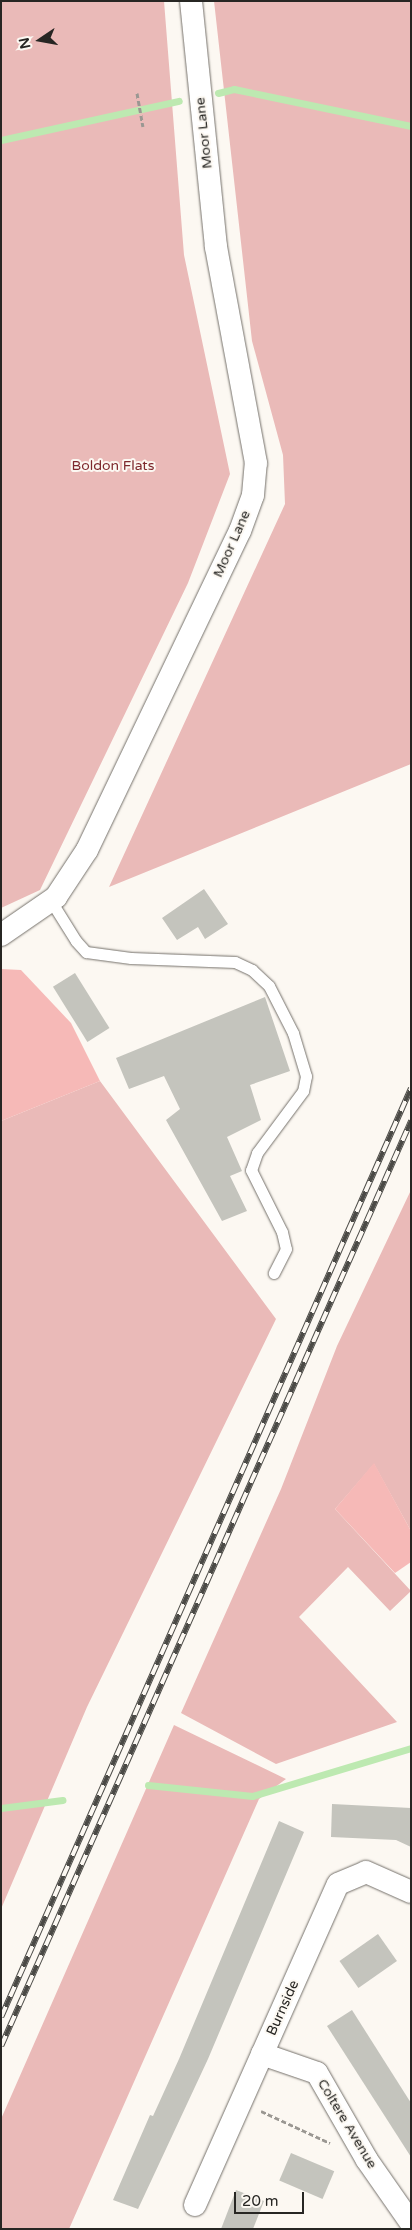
<!DOCTYPE html>
<style>
body{margin:0}
#map{position:relative;width:412px;height:2230px;overflow:hidden;background:#fcf8f2;font-family:"Varela Round",sans-serif}
div>[style]{position:absolute}
.green>*{inset:0;background:#eabab8}
.forest>*{inset:0;background:#f6b9b7}
.stream>*{height:7px;margin:-3.5px;padding:0 3.5px;transform-origin:3.5px;border-radius:3.5px;background:#bde9b1}
.building>*{inset:0;background:#c4c4bd;transform-origin:0 0}
.path>*{height:3px;margin-top:-1.5px;transform-origin:0;background:repeating-linear-gradient(90deg,#9a9792 0 5px,transparent 0 7.5px)}
.roads{filter:drop-shadow(0 0 1px #75716b) drop-shadow(0 0 1px #75716b)}
.service>*{height:11px;margin:-5.5px;padding:0 5.5px;transform-origin:5.5px;border-radius:5.5px;background:#fff}
.minor>*{height:22px;margin:-11px;padding:0 11px;transform-origin:11px;border-radius:11px;background:#fff}
.rail>*{height:5.5px;margin-top:-2.75px;transform-origin:0;background:repeating-linear-gradient(90deg,#fcf8f2 0 11px,#4b4a46 0 22px);box-sizing:border-box;border-block:1px solid #4b4a46}
span{translate:-50% -50%;white-space:nowrap;text-align:center;line-height:1.15;-webkit-text-stroke:4px #fcf8f2;paint-order:stroke}
.street-label{font-size:14px;color:#272623}
.park-label{font-size:14px;color:#7e282d}
.frame{position:absolute;inset:0;border:2px solid #272623;pointer-events:none}
.north{position:absolute;left:15px;top:15px;width:50px;height:50px;-webkit-text-stroke:4px #fcf8f2;paint-order:stroke;rotate:258deg;font-size:14px;font-weight:700;line-height:20px;text-align:center;color:#272623}
.north::after{content:'';display:block;margin:auto;width:18px;height:22px;background:#272623;clip-path:polygon(50% 0,100% 100%,50% 72%,0 100%)}
.scale{position:absolute;left:234px;top:2192px;width:70px;height:22px;box-sizing:border-box;border:2px solid #272623;border-top:0;padding-left:6px;font-size:15px;line-height:18px;white-space:nowrap;color:#272623;-webkit-text-stroke:4px #fcf8f2;paint-order:stroke}
</style>
<div id="map">
<div class="green">
<div style="clip-path:polygon(1px 1px,164px 1px,184px 255px,230px 474px,188px 583px,40px 890px,1px 908px)"></div>
<div style="clip-path:polygon(214px 1px,411px 1px,411px 764px,109px 887px,285px 504px,283px 455px,252px 341px)"></div>
<div style="clip-path:polygon(100px 1081px,276px 1319px,87px 1707px,1px 1909px,1px 1121px)"></div>
<div style="clip-path:polygon(411px 1190px,411px 1531px,374px 1464px,335px 1509px,411px 1591px,390px 1611px,348px 1567px,299px 1617px,397px 1722px,276px 1764px,181px 1713px,281px 1489px,337px 1346px)"></div>
<div style="clip-path:polygon(174px 1725px,286px 1779px,259px 1799px,69px 2229px,1px 2229px,1px 2119px)"></div>
</div>
<div class="forest">
<div style="clip-path:polygon(1px 969px,21px 970px,71px 1023px,100px 1081px,1px 1121px)"></div>
<div style="clip-path:polygon(374px 1463px,411px 1531px,411px 1562px,395px 1573px,335px 1509px)"></div>
</div>
<div class="stream">
<div style="left:218px;top:93px;width:16px;rotate:-14deg"></div>
<div style="left:234px;top:89px;width:181px;rotate:11.8deg"></div>
<div style="left:1px;top:140px;width:182px;rotate:-12.4deg"></div>
<div style="left:148px;top:1785px;width:105px;rotate:6deg"></div>
<div style="left:252px;top:1796px;width:166px;rotate:-16.8deg"></div>
<div style="left:1px;top:1808px;width:62px;rotate:-7.5deg"></div>
</div>
<div class="building">
<div style="clip-path:polygon(204px 889px,228px 924px,205px 939px,198px 927px,177px 940px,162px 918px)"></div>
<div style="left:75px;top:973px;width:65px;height:26px;rotate:58deg"></div>
<div style="clip-path:polygon(265px 997px,290px 1071px,250px 1085px,261px 1120px,227px 1137px,242px 1171px,230px 1176px,247px 1211px,222px 1221px,166px 1120px,180px 1109px,164px 1076px,129px 1089px,116px 1058px)"></div>
<div style="clip-path:polygon(332px 1804px,411px 1808px,411px 1847px,396px 1840px,331px 1837px)"></div>
<div style="clip-path:polygon(279px 1821px,304px 1832px,208px 2059px,138px 2209px,113px 2200px,150px 2115px,153px 2116px,179px 2059px)"></div>
<div style="left:378px;top:1934px;width:33px;height:47px;rotate:55deg"></div>
<div style="clip-path:polygon(352px 2010px,411px 2103px,411px 2157px,327px 2026px)"></div>
<div style="left:291px;top:2153px;width:47px;height:30px;rotate:23deg"></div>
<div style="clip-path:polygon(236px 2190px,264px 2201px,253px 2229px,221px 2229px)"></div>
</div>
<div class="path">
<div style="left:137px;top:93px;width:34px;rotate:80deg"></div>
<div style="left:261px;top:2111px;width:76px;rotate:24.9deg"></div>
</div>
<div class="roads">
<div class="service">
<div style="left:51px;top:901px;width:47px;rotate:58deg"></div>
<div style="left:76px;top:941px;width:15px;rotate:48deg"></div>
<div style="left:86px;top:952px;width:45px;rotate:7.6deg"></div>
<div style="left:131px;top:958px;width:104px;rotate:2.2deg"></div>
<div style="left:235px;top:962px;width:19px;rotate:25deg"></div>
<div style="left:252px;top:970px;width:23px;rotate:43deg"></div>
<div style="left:269px;top:986px;width:53px;rotate:62.9deg"></div>
<div style="left:293px;top:1033px;width:45px;rotate:73.2deg"></div>
<div style="left:306px;top:1076px;width:15px;rotate:101deg"></div>
<div style="left:303px;top:1091px;width:77px;rotate:126.6deg"></div>
<div style="left:257px;top:1153px;width:18px;rotate:109deg"></div>
<div style="left:251px;top:1170px;width:69px;rotate:63.4deg"></div>
<div style="left:282px;top:1232px;width:17px;rotate:77deg"></div>
<div style="left:286px;top:1249px;width:27px;rotate:117deg"></div>
</div>
<div class="minor">
<div style="left:1px;top:935px;width:67px;rotate:-34.6deg"></div>
<div style="left:56px;top:897px;width:56px;rotate:-56.6deg"></div>
<div style="left:87px;top:850px;width:354px;rotate:-64.4deg"></div>
<div style="left:240px;top:531px;width:38px;rotate:-70deg"></div>
<div style="left:253px;top:495px;width:32px;rotate:-85deg"></div>
<div style="left:256px;top:463px;width:220px;rotate:-100.5deg"></div>
<div style="left:216px;top:247px;width:247px;rotate:-95.8deg"></div>
<div style="left:262px;top:2054px;width:58px;rotate:19.1deg"></div>
<div style="left:317px;top:2073px;width:100px;rotate:60.1deg"></div>
<div style="left:367px;top:2160px;width:77px;rotate:55.1deg"></div>
<div style="left:195px;top:2205px;width:351px;rotate:-66deg"></div>
<div style="left:338px;top:1884px;width:30px;rotate:-23deg"></div>
<div style="left:366px;top:1872px;width:49px;rotate:24deg"></div>
</div>
</div>
<div class="rail">
<div style="left:1px;top:2017px;width:1015px;rotate:-66.19deg"></div>
<div style="left:1px;top:2046px;width:1012px;rotate:-66.1deg"></div>
</div>
<div class="street-label">
<span style="left:204px;top:133px;rotate:-96deg">Moor Lane</span>
<span style="left:232px;top:544px;rotate:-66deg">Moor Lane</span>
<span style="left:283px;top:2008px;rotate:-66deg">Burnside</span>
<span style="left:347px;top:2124px;rotate:59deg">Coltere Avenue</span>
</div>
<div class="park-label">
<span style="left:113px;top:466px">Boldon Flats</span>
</div>
<div class="frame"></div>
<div class="north">N</div>
<div class="scale">20 m</div>
</div>
